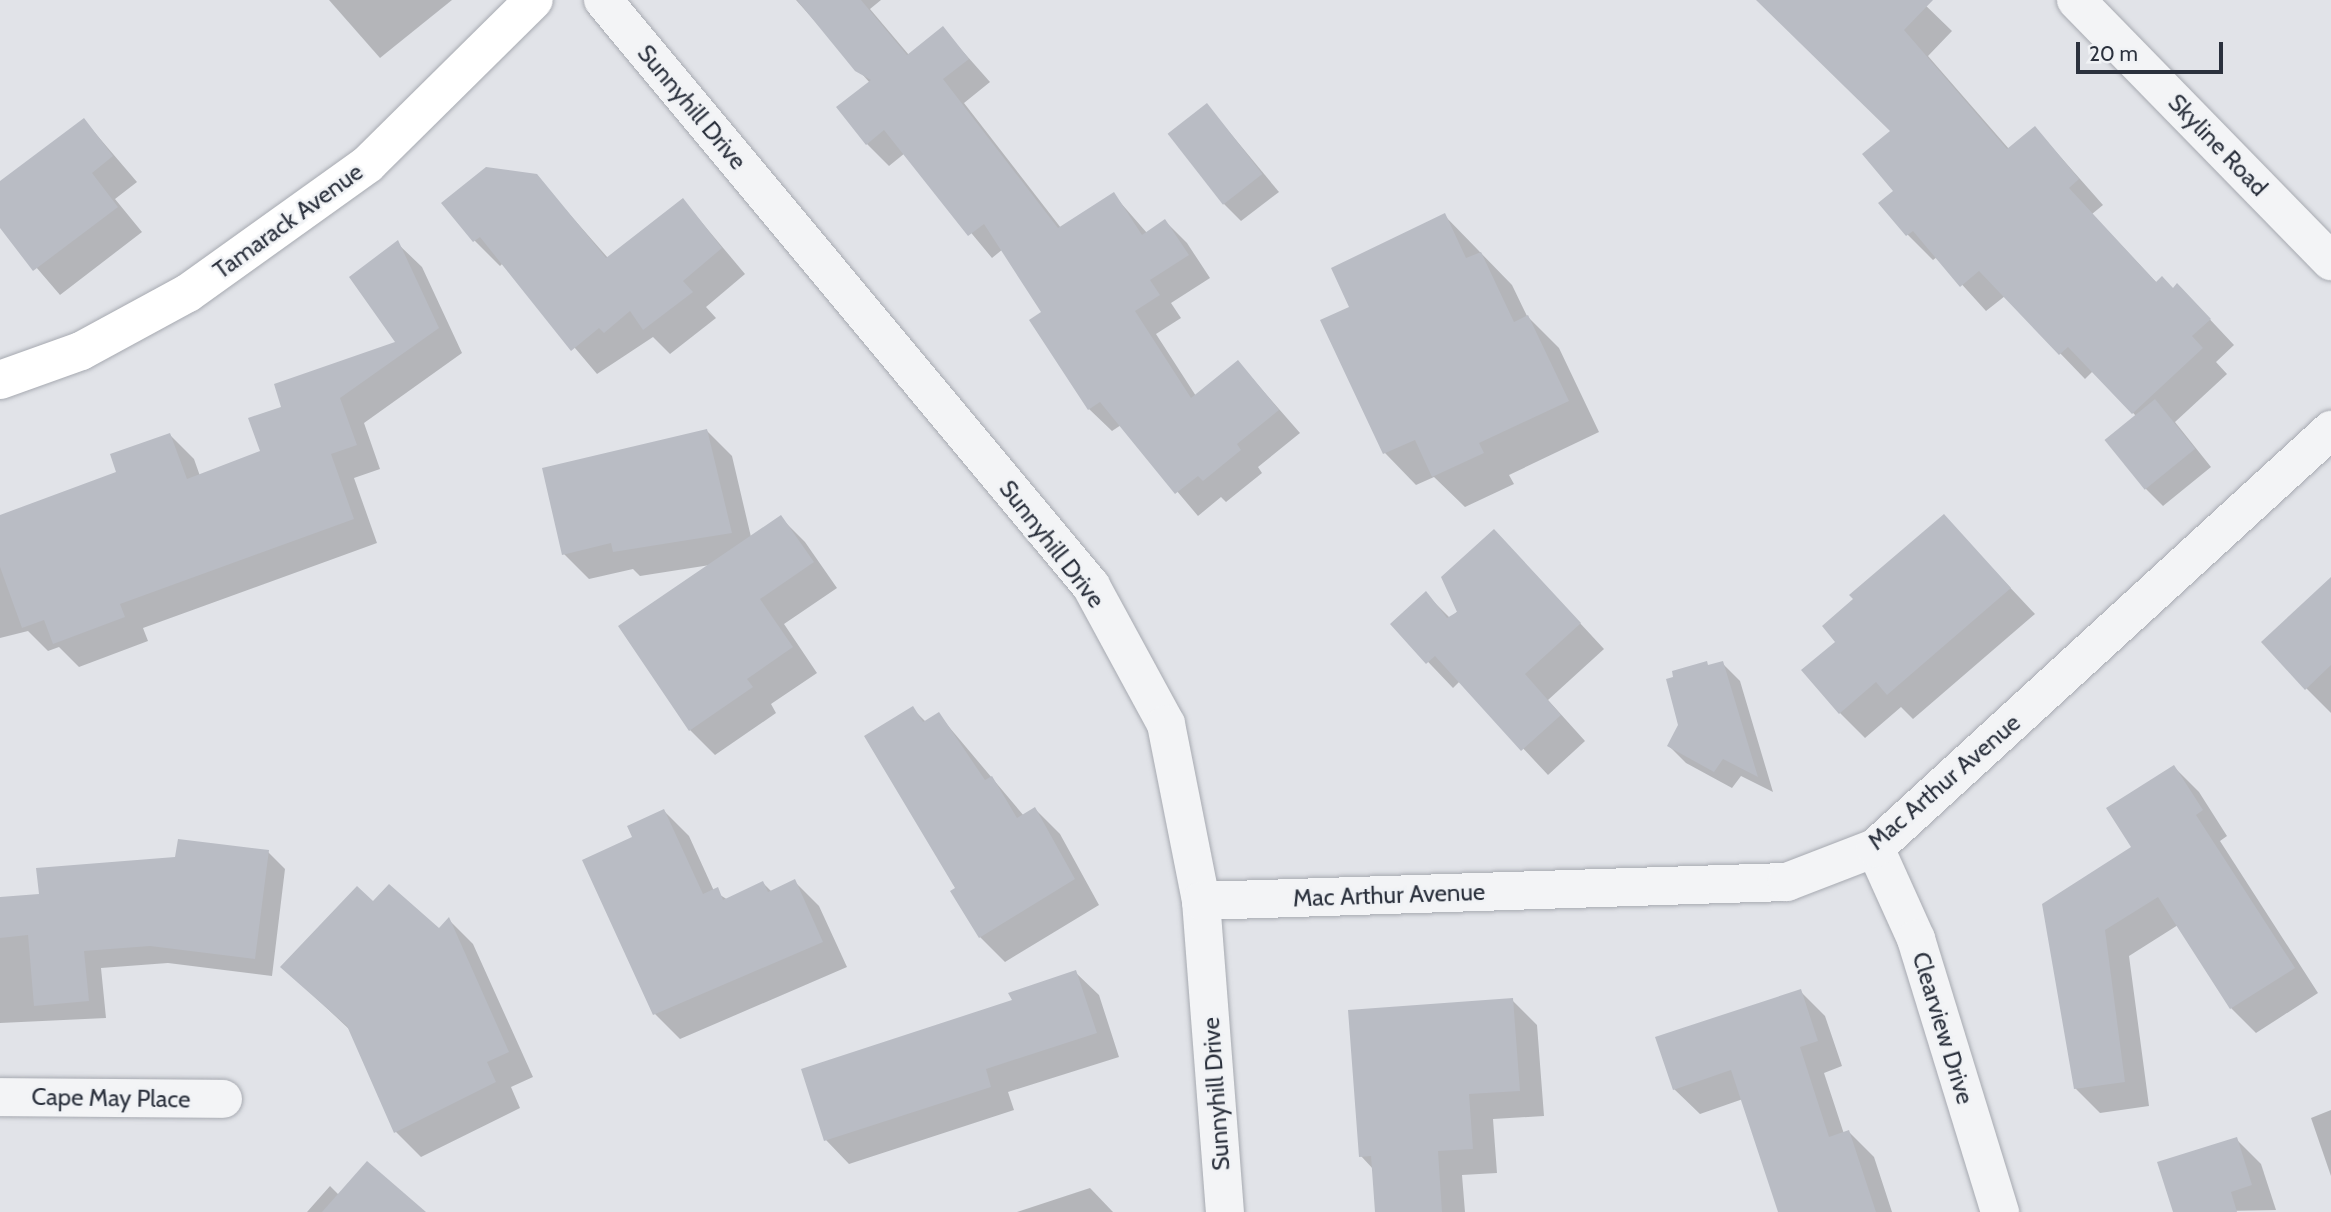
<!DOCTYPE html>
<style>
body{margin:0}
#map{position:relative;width:2331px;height:1212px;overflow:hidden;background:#e1e3e8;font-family:Cabin,sans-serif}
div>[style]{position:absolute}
.shadow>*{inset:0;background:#0003}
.building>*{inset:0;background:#b9bcc4;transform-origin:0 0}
.roads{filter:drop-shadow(0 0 2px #a7aab1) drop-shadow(0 0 2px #a7aab1)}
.street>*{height:38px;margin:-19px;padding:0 19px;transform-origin:19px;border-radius:19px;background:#f3f4f6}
.secondary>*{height:38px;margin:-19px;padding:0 19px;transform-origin:19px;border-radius:19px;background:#fff}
span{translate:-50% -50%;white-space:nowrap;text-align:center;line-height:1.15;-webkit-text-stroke:5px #f0f2f5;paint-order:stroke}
.street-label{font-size:24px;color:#2b313d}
.scale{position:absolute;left:2076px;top:42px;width:147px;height:32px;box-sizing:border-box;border:4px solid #2b313d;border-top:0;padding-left:9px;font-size:21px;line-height:24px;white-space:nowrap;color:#2b313d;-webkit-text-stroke:5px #f0f2f5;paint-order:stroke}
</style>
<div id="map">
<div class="shadow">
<div style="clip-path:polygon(329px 0,452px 0,380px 58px)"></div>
<div style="clip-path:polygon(796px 0,881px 0,870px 9px,909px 55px,943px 29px,990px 82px,964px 103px,1061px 228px,1113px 194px,1147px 233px,1165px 221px,1187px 243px,1210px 278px,1171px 303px,1181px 318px,1156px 334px,1196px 396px,1238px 362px,1300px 433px,1258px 467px,1262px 473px,1226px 502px,1221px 497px,1198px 516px,1121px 425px,1112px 431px,1089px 409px,1043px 312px,1003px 249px,992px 258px,905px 153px,889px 166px,867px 144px,870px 83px)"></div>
<div style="clip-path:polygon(1758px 0,1920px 0,1952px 31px,1928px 56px,2009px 149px,2035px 128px,2103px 205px,2092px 214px,2157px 283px,2202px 311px,2234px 345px,2216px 362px,2227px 374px,2175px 422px,2211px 467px,2163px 506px,2146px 489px,2136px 416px,2093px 371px,2085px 379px,2005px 296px,1986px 311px,1937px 257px,1933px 260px,1908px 235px,1881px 203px,1895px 191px,1892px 131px)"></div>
<div style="clip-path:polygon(1207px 105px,1279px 192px,1241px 221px,1223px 203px)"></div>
<div style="clip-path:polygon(84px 120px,137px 182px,115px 199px,142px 232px,60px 295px,0 225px,0 183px)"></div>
<div style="clip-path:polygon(536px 176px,608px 258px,683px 200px,745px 274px,706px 307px,716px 318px,670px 354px,653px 337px,597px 374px,503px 263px,500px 266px,475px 241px,444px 203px)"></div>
<div style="clip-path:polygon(1444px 215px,1512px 285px,1527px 316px,1559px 348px,1599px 432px,1509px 475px,1514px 484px,1465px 507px,1434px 477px,1416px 485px,1385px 453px,1322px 321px,1352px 308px)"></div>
<div style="clip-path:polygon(397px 243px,422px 267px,462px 353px,364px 423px,380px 469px,354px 478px,377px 543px,143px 628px,148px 641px,79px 667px,59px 647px,48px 651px,28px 631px,0 638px,0 517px,119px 473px,170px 435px,194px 459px,200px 476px,262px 452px,284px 408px,398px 343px)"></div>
<div style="clip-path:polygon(707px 431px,732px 456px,751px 537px,780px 517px,805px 542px,837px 588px,784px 624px,817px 673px,771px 704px,776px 713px,715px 755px,690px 730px,710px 565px,640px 576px,633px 569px,589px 579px,564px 554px)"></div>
<div style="clip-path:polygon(1944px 517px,2035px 614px,1913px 719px,1901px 707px,1865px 738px,1840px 713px,1838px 642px)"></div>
<div style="clip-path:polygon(1519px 557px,1604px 649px,1548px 700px,1585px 741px,1548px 775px,1460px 681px,1453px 688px,1392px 624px,1426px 594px,1450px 618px)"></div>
<div style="clip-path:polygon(2331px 580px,2331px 713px,2306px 688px)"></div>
<div style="clip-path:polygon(1722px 663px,1740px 681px,1773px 792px,1741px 776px,1732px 788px,1686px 763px,1669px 746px)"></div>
<div style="clip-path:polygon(912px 708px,926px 722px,939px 715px,1024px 816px,1035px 809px,1060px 834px,1099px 905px,1005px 962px,980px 937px,957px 888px)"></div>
<div style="clip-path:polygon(2174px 767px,2199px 792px,2227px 836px,2220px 841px,2318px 993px,2256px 1033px,2231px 1008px,2178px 925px,2129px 956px,2149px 1106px,2100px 1113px,2075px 1088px,2044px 905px,2133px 848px)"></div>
<div style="clip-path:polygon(664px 811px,689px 836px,714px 891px,728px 900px,763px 883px,772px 892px,794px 881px,819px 906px,847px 967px,680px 1039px,655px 1014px,635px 838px)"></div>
<div style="clip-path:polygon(268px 852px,285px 869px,272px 976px,168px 963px,101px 968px,106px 1018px,0 1023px,0 899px,41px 895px)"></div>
<div style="clip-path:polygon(374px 903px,439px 930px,449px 920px,473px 944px,533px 1077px,511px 1087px,520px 1108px,421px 1157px,396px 1132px,350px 1030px,283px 967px)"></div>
<div style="clip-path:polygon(1075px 972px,1099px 995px,1119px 1057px,1008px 1092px,1014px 1110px,849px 1164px,826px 1140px,1014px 1001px)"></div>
<div style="clip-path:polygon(1800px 991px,1825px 1016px,1842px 1066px,1824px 1073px,1844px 1134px,1849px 1132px,1874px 1157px,1892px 1212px,1780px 1212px,1743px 1099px,1700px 1114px,1674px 1089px)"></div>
<div style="clip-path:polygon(1512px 1000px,1537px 1025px,1544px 1116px,1493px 1119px,1497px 1173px,1462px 1175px,1465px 1212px,1377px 1212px,1374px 1170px,1361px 1156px)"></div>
<div style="clip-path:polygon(2331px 1110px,2331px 1176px,2311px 1118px)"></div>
<div style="clip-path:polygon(2236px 1139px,2261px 1164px,2276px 1210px,2175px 1212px)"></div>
<div style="clip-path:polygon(330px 1186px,339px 1195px,424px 1212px,307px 1212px)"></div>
<div style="clip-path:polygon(1090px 1188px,1113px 1212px,1017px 1212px)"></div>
</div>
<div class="building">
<div style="clip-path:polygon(797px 0,861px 0,907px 55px,943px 26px,969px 59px,943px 79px,1058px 228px,1114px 192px,1142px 235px,1165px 219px,1189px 255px,1150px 280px,1160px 295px,1135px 311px,1191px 398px,1238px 360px,1279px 410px,1237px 444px,1241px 450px,1203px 481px,1198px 476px,1175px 494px,1100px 402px,1088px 410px,1029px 320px,1041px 312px,984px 224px,968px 236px,884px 130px,866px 145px,836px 107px,871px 80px,855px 71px)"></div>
<div style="clip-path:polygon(1756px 0,1933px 0,1904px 30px,2007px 149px,2035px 126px,2079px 179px,2069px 188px,2156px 282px,2162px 276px,2173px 288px,2177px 283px,2211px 319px,2192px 336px,2203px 348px,2132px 414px,2068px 347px,2059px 355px,1979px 271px,1960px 287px,1913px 231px,1906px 236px,1878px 203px,1893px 191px,1862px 154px,1890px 131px)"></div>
<div style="left:1207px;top:103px;width:90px;height:50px;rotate:52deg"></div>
<div style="clip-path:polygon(84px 118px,113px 156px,92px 173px,118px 207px,33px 271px,0 228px,0 181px)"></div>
<div style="clip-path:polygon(486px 167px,537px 174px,606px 258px,683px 198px,722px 248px,683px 281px,693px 292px,643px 330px,630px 311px,604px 333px,599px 328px,571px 351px,480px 237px,473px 242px,441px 203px)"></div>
<div style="clip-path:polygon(1445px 213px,1466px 258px,1481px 252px,1514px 322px,1528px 315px,1569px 401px,1479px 443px,1484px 453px,1432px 477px,1415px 440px,1383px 454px,1320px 320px,1349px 307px,1331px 268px)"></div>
<div style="clip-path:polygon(398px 240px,439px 328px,340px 398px,357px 445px,331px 454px,354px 519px,120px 604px,125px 617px,53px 644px,44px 620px,22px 628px,0 567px,0 515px,116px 472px,110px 454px,170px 433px,187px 479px,260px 451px,248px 418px,281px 407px,274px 384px,395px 342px,349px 277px)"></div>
<div style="left:2155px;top:399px;width:64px;height:65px;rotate:51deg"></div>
<div style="clip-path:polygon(707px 429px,732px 533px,613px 552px,611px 543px,562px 555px,542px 468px)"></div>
<div style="clip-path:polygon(1944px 514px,2011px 588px,1887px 695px,1876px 682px,1839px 714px,1801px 670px,1835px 642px,1822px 626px,1853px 599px,1849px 595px)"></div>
<div style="clip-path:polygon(781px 515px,814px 562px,760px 599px,793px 647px,747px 679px,753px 687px,689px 731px,618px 626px)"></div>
<div style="clip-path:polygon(1494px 529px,1581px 623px,1525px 674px,1561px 715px,1521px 751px,1435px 656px,1426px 664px,1390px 624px,1426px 591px,1447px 618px,1457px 612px,1441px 577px)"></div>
<div style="clip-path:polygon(2331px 577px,2331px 665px,2305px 690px,2261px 642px)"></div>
<div style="clip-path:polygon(1707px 661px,1708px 665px,1723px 661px,1758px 777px,1723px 759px,1714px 772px,1667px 746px,1678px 725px,1666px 679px,1673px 677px,1672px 671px)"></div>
<div style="clip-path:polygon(913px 706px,923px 722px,939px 712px,985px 780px,992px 776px,1017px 818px,1035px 807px,1075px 879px,979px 938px,950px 891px,955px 888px,864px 736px)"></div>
<div style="clip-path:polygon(2174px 765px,2203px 810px,2196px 815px,2295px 968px,2230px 1009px,2158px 897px,2105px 930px,2125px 1082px,2074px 1089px,2042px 904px,2131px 847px,2106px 808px)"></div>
<div style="clip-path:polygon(664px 809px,703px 894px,718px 887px,723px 900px,763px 881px,768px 892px,795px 879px,823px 942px,653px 1015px,582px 860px,632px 837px,627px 826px)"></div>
<div style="clip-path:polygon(178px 839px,269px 850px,255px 959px,150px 946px,84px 951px,89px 1001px,34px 1006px,28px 935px,0 938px,0 897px,39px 894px,36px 868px,175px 857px)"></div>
<div style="clip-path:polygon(389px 884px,439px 928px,449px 917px,509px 1052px,487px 1062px,496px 1082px,394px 1133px,347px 1026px,280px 967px,357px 886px,373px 901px)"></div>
<div style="clip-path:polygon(1076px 970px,1097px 1033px,986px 1069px,991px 1087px,824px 1141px,801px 1069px,1012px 1000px,1008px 993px)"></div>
<div style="clip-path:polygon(1801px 989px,1818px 1041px,1800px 1047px,1829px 1137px,1849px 1130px,1876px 1212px,1778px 1212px,1731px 1070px,1673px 1090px,1655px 1037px)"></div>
<div style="clip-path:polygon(1513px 998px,1520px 1091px,1469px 1094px,1473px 1149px,1438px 1151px,1442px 1212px,1375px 1212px,1371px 1156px,1359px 1157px,1348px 1010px)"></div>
<div style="clip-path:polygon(2237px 1137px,2252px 1185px,2231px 1192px,2237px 1212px,2173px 1212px,2157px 1162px)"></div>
<div style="clip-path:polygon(367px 1161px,426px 1212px,322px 1212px)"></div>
</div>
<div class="roads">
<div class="street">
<div style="left:603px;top:0;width:763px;rotate:50.21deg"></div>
<div style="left:1091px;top:586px;width:157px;rotate:61.5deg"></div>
<div style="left:1166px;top:724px;width:180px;rotate:78.8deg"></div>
<div style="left:1201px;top:901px;width:312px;rotate:85.6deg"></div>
<div style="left:2076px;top:0;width:365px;rotate:45.7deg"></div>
<div style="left:1875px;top:848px;width:100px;rotate:65.7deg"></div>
<div style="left:1916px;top:939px;width:286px;rotate:72.9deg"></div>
<div style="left:1201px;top:901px;width:586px;rotate:-1.86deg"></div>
<div style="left:1787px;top:882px;width:94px;rotate:-21.1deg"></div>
<div style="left:1875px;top:848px;width:619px;rotate:-42.51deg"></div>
<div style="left:0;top:1097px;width:223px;rotate:0.5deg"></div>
</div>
<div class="secondary">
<div style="left:0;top:380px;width:86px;rotate:-19.7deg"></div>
<div style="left:81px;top:351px;width:122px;rotate:-28.5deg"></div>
<div style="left:188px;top:293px;width:221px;rotate:-35.6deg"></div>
<div style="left:368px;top:164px;width:233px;rotate:-44.7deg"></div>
</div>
</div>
<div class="street-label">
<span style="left:692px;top:107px;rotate:50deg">Sunnyhill Drive</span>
<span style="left:2218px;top:145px;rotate:46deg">Skyline Road</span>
<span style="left:288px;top:221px;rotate:-36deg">Tamarack Avenue</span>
<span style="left:1052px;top:544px;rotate:52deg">Sunnyhill Drive</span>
<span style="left:1944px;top:782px;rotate:-41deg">Mac Arthur Avenue</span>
<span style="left:1389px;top:895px;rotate:-2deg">Mac Arthur Avenue</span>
<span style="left:1943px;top:1028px;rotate:73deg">Clearview Drive</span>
<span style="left:1216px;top:1094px;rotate:-94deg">Sunnyhill Drive</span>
<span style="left:111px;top:1098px;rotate:1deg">Cape May Place</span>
</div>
<div class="scale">20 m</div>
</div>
